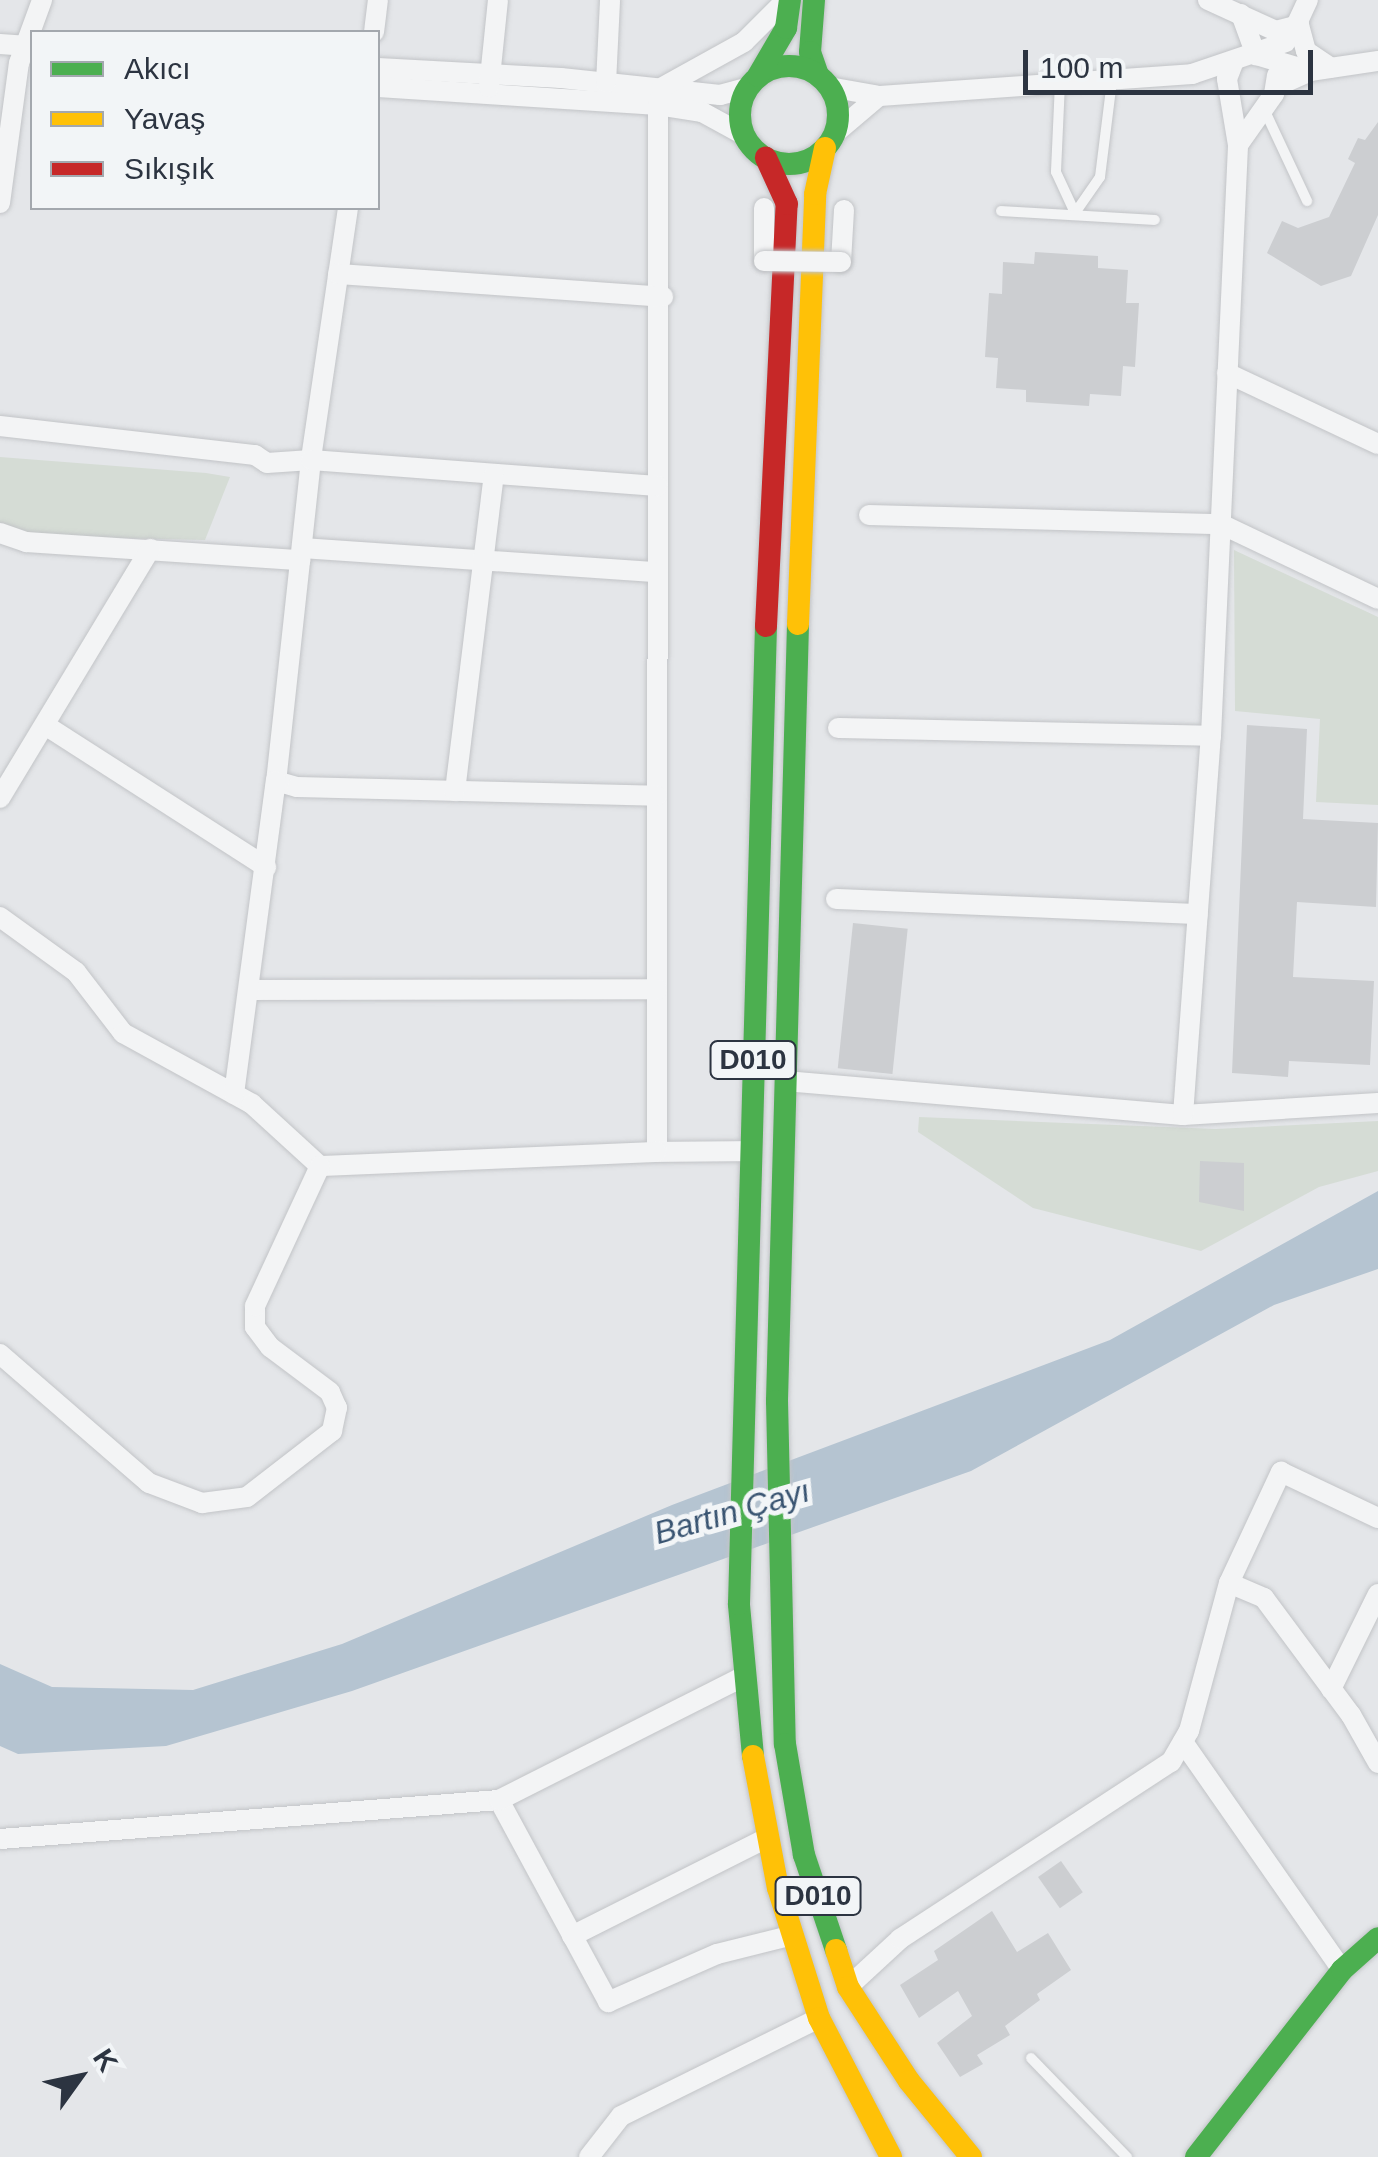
<!DOCTYPE html>
<meta charset="utf-8">
<style>
body{margin:0}
#map{position:relative;width:1378px;height:2157px;overflow:hidden;background:#e4e6e9;font-family:Arial,sans-serif}
div>[style]{position:absolute}
.green>*{inset:0;background:#d5dcd5}
.water>*{inset:0;background:#b5c4d1}
.building>*{inset:0;background:#ccced1;transform-origin:0 0}
.roads{filter:drop-shadow(0 0 2px #c2c4c7) drop-shadow(0 0 2px #c2c4c7)}
.lane>*{height:10px;margin:-5px;padding:0 5px;transform-origin:5px;border-radius:5px;background:#f3f4f5}
.street>*{height:20px;margin:-10px;padding:0 10px;transform-origin:10px;border-radius:10px;background:#f3f4f5}
.fast>*{height:22px;margin:-11px;padding:0 11px;transform-origin:11px;border-radius:11px;background:#4caf50}
.fast>.ring{margin:-11px;padding:0;box-sizing:content-box;background:none;border:22px solid #4caf50;border-radius:50%}
.slow>*{height:22px;margin:-11px;padding:0 11px;transform-origin:11px;border-radius:11px;background:#ffc107}
.jam>*{height:22px;margin:-11px;padding:0 11px;transform-origin:11px;border-radius:11px;background:#c62828}
.bridges{filter:drop-shadow(0 0 2px #c2c4c7) drop-shadow(0 0 2px #c2c4c7)}
.street-bridge>*{height:20px;margin:-10px;padding:0 10px;transform-origin:10px;border-radius:10px;background:#f3f4f5}
span{translate:-50% -50%;white-space:nowrap;text-align:center;line-height:1.15;-webkit-text-stroke:10px #f2f5f7;paint-order:stroke}
.shield-label span{padding:2px 8px;background:#f2f5f7;border:2px solid;border-radius:8px;-webkit-text-stroke-width:0}
.shield-label{font-size:28px;color:#2c3441;font-weight:700}
.water-label{font-size:32px;color:#395471;font-style:italic}
.legend{position:absolute;left:30px;top:30px;width:350px;height:180px;box-sizing:border-box;background:#f2f5f7;border:2px solid #a3a8ae;margin:0;padding:12px 18px;list-style:none;font-size:30px;color:#2c3441}
.legend li{display:flex;align-items:center;gap:20px;height:50px}
.legend b{width:50px;border:2px solid #a3a8ae}
.north{position:absolute;left:30px;top:2027px;width:100px;height:100px;-webkit-text-stroke:8px #f2f5f7;paint-order:stroke;rotate:57deg;font-size:28px;font-weight:700;line-height:40px;text-align:center;color:#2c3441}
.north::after{content:'';display:block;margin:auto;width:35px;height:45px;background:#2c3441;clip-path:polygon(50% 0,100% 100%,50% 72%,0 100%)}
.scale{position:absolute;left:1023px;top:50px;width:290px;height:45px;box-sizing:border-box;border:5px solid #2c3441;border-top:0;padding-left:12px;font-size:30px;line-height:35px;white-space:nowrap;color:#2c3441;-webkit-text-stroke:8px #f2f5f7;paint-order:stroke}
</style>
<div id="map">
<div class="green">
<div style="clip-path:polygon(0 457px,206px 473px,230px 477px,205px 540px,26px 536px,0 527px)"></div>
<div style="clip-path:polygon(1234px 550px,1378px 617px,1378px 805px,1316px 802px,1320px 719px,1235px 711px)"></div>
<div style="clip-path:polygon(919px 1117px,1216px 1129px,1378px 1121px,1378px 1171px,1319px 1187px,1201px 1251px,1033px 1208px,918px 1132px)"></div>
</div>
<div class="water">
<div style="clip-path:polygon(1378px 1191px,1378px 1269px,1274px 1305px,971px 1471px,352px 1691px,166px 1746px,18px 1754px,0 1746px,0 1664px,52px 1687px,193px 1690px,342px 1644px,672px 1505px,1110px 1340px)"></div>
</div>
<div class="building">
<div style="clip-path:polygon(1378px 122px,1378px 215px,1351px 276px,1321px 286px,1267px 253px,1282px 221px,1298px 228px,1329px 217px,1355px 163px,1348px 159px,1358px 138px,1365px 140px)"></div>
<div style="clip-path:polygon(1035px 252px,1098px 256px,1098px 268px,1128px 270px,1126px 303px,1139px 303px,1135px 367px,1123px 366px,1121px 396px,1090px 394px,1089px 406px,1026px 402px,1026px 390px,996px 388px,998px 358px,985px 357px,989px 293px,1002px 294px,1003px 262px,1034px 264px)"></div>
<div style="clip-path:polygon(1247px 725px,1307px 729px,1303px 819px,1378px 823px,1376px 907px,1297px 902px,1293px 977px,1374px 981px,1370px 1065px,1289px 1061px,1288px 1077px,1232px 1073px)"></div>
<div style="left:853px;top:923px;width:55px;height:146px;rotate:6deg"></div>
<div style="clip-path:polygon(1200px 1161px,1244px 1163px,1244px 1211px,1199px 1202px)"></div>
<div style="left:1061px;top:1861px;width:38px;height:28px;rotate:55deg"></div>
<div style="clip-path:polygon(992px 1911px,1017px 1952px,1048px 1933px,1071px 1970px,1037px 1994px,1040px 2000px,1005px 2026px,1010px 2035px,977px 2055px,983px 2064px,960px 2077px,937px 2043px,972px 2016px,958px 1991px,919px 2018px,900px 1985px,938px 1960px,934px 1951px)"></div>
</div>
<div class="roads">
<div class="lane">
<div style="left:1060px;top:83px;width:89px;rotate:92.6deg"></div>
<div style="left:1056px;top:172px;width:45px;rotate:65.1deg"></div>
<div style="left:1075px;top:213px;width:44px;rotate:-55.2deg"></div>
<div style="left:1100px;top:177px;width:98px;rotate:-82.9deg"></div>
<div style="left:1263px;top:107px;width:104px;rotate:64.9deg"></div>
<div style="left:1001px;top:211px;width:154px;rotate:3.3deg"></div>
<div style="left:1031px;top:2058px;width:138px;rotate:45.9deg"></div>
</div>
<div class="street">
<div style="left:1208px;top:0;width:75px;rotate:24.5deg"></div>
<div style="left:1276px;top:31px;width:24px;rotate:-15deg"></div>
<div style="left:1241px;top:14px;width:44px;rotate:69.9deg"></div>
<div style="left:1256px;top:55px;width:56px;rotate:16.5deg"></div>
<div style="left:1299px;top:25px;width:27px;rotate:75deg"></div>
<div style="left:1306px;top:51px;width:30px;rotate:34deg"></div>
<div style="left:374px;top:32px;width:32px;rotate:-83deg"></div>
<div style="left:1293px;top:32px;width:35px;rotate:-65deg"></div>
<div style="left:0;top:44px;width:32px;rotate:4deg"></div>
<div style="left:378px;top:68px;width:183px;rotate:3.1deg"></div>
<div style="left:561px;top:78px;width:160px;rotate:6.1deg"></div>
<div style="left:720px;top:95px;width:28px;rotate:-15deg"></div>
<div style="left:606px;top:83px;width:83px;rotate:-87.2deg"></div>
<div style="left:1277px;top:86px;width:36px;rotate:-24deg"></div>
<div style="left:1310px;top:71px;width:69px;rotate:-8.4deg"></div>
<div style="left:378px;top:87px;width:281px;rotate:3.7deg"></div>
<div style="left:658px;top:105px;width:45px;rotate:9deg"></div>
<div style="left:702px;top:112px;width:48px;rotate:28.7deg"></div>
<div style="left:489px;top:87px;width:87px;rotate:-84.1deg"></div>
<div style="left:829px;top:87px;width:51px;rotate:10.2deg"></div>
<div style="left:879px;top:96px;width:314px;rotate:-4deg"></div>
<div style="left:1192px;top:74px;width:99px;rotate:-18.8deg"></div>
<div style="left:661px;top:88px;width:95px;rotate:-29deg"></div>
<div style="left:744px;top:42px;width:58px;rotate:-45deg"></div>
<div style="left:658px;top:105px;width:1047px;rotate:90.05deg"></div>
<div style="left:657px;top:1152px;width:94px;rotate:-0.6deg"></div>
<div style="left:834px;top:134px;width:59px;rotate:-40.2deg"></div>
<div style="left:1238px;top:145px;width:62px;rotate:-54.8deg"></div>
<div style="left:1274px;top:94px;width:19px;rotate:-81deg"></div>
<div style="left:0;top:203px;width:141px;rotate:-82.3deg"></div>
<div style="left:19px;top:63px;width:67px;rotate:-69.9deg"></div>
<div style="left:348px;top:208px;width:255px;rotate:98.4deg"></div>
<div style="left:311px;top:460px;width:323px;rotate:96.2deg"></div>
<div style="left:276px;top:781px;width:22px;rotate:16deg"></div>
<div style="left:297px;top:787px;width:360px;rotate:1.4deg"></div>
<div style="left:764px;top:261px;width:53px;rotate:-90deg"></div>
<div style="left:841px;top:262px;width:52px;rotate:-86.7deg"></div>
<div style="left:338px;top:274px;width:326px;rotate:4deg"></div>
<div style="left:1227px;top:373px;width:167px;rotate:25.2deg"></div>
<div style="left:0;top:426px;width:257px;rotate:6.5deg"></div>
<div style="left:255px;top:455px;width:14px;rotate:34deg"></div>
<div style="left:267px;top:463px;width:44px;rotate:-3.9deg"></div>
<div style="left:311px;top:460px;width:347px;rotate:4.3deg"></div>
<div style="left:869px;top:515px;width:352px;rotate:1.5deg"></div>
<div style="left:1221px;top:524px;width:174px;rotate:25.5deg"></div>
<div style="left:0;top:533px;width:28px;rotate:19deg"></div>
<div style="left:26px;top:542px;width:275px;rotate:3.8deg"></div>
<div style="left:302px;top:548px;width:356px;rotate:3.9deg"></div>
<div style="left:45px;top:725px;width:263px;rotate:32.7deg"></div>
<div style="left:838px;top:728px;width:373px;rotate:1.2deg"></div>
<div style="left:455px;top:791px;width:319px;rotate:-83deg"></div>
<div style="left:0;top:798px;width:291px;rotate:-58.9deg"></div>
<div style="left:836px;top:899px;width:362px;rotate:2.4deg"></div>
<div style="left:0;top:917px;width:94px;rotate:35.9deg"></div>
<div style="left:76px;top:972px;width:77px;rotate:52.4deg"></div>
<div style="left:123px;top:1033px;width:147px;rotate:28.8deg"></div>
<div style="left:252px;top:1104px;width:92px;rotate:42.4deg"></div>
<div style="left:320px;top:1166px;width:337px;rotate:-2.4deg"></div>
<div style="left:251px;top:990px;width:406px;rotate:-0.1deg"></div>
<div style="left:785px;top:1081px;width:399px;rotate:4.9deg"></div>
<div style="left:1183px;top:1115px;width:195px;rotate:-3.5deg"></div>
<div style="left:234px;top:1094px;width:316px;rotate:-82.4deg"></div>
<div style="left:1183px;top:1115px;width:380px;rotate:-85.8deg"></div>
<div style="left:1211px;top:736px;width:592px;rotate:-87.38deg"></div>
<div style="left:1238px;top:145px;width:67px;rotate:-99.5deg"></div>
<div style="left:1227px;top:79px;width:17px;rotate:-69deg"></div>
<div style="left:0;top:1354px;width:197px;rotate:40.9deg"></div>
<div style="left:149px;top:1483px;width:57px;rotate:20.7deg"></div>
<div style="left:202px;top:1503px;width:45px;rotate:-7.6deg"></div>
<div style="left:247px;top:1497px;width:108px;rotate:-37.8deg"></div>
<div style="left:332px;top:1431px;width:24px;rotate:-78deg"></div>
<div style="left:337px;top:1408px;width:17px;rotate:-114deg"></div>
<div style="left:330px;top:1392px;width:75px;rotate:-143.1deg"></div>
<div style="left:270px;top:1347px;width:25px;rotate:-127deg"></div>
<div style="left:255px;top:1327px;width:21px;rotate:-90deg"></div>
<div style="left:255px;top:1306px;width:154px;rotate:-65.1deg"></div>
<div style="left:1229px;top:1583px;width:38px;rotate:23deg"></div>
<div style="left:1264px;top:1598px;width:146px;rotate:53.4deg"></div>
<div style="left:1351px;top:1715px;width:55px;rotate:60.6deg"></div>
<div style="left:1331px;top:1689px;width:106px;rotate:-63.7deg"></div>
<div style="left:1183px;top:1742px;width:278px;rotate:55.1deg"></div>
<div style="left:499px;top:1800px;width:230px;rotate:61.6deg"></div>
<div style="left:608px;top:2002px;width:119px;rotate:-23.8deg"></div>
<div style="left:717px;top:1954px;width:78px;rotate:-14deg"></div>
<div style="left:0;top:1839px;width:501px;rotate:-4.47deg"></div>
<div style="left:499px;top:1800px;width:275px;rotate:-26.8deg"></div>
<div style="left:572px;top:1936px;width:220px;rotate:-26.7deg"></div>
<div style="left:848px;top:1987px;width:71px;rotate:-42.7deg"></div>
<div style="left:900px;top:1939px;width:324px;rotate:-33.2deg"></div>
<div style="left:1171px;top:1762px;width:36px;rotate:-60deg"></div>
<div style="left:1189px;top:1731px;width:153px;rotate:-74.9deg"></div>
<div style="left:1229px;top:1583px;width:123px;rotate:-64.9deg"></div>
<div style="left:1281px;top:1472px;width:107px;rotate:25.4deg"></div>
<div style="left:589px;top:2157px;width:52px;rotate:-52deg"></div>
<div style="left:621px;top:2116px;width:221px;rotate:-26.3deg"></div>
</div>
<div class="fast">
<div style="left:814px;top:0;width:52px;rotate:94.4deg"></div>
<div style="left:810px;top:52px;width:24px;rotate:71deg"></div>
<div class="ring" style="left:740px;top:66px;width:76px;height:76px"></div>
<div style="left:758px;top:76px;width:56px;rotate:-59.7deg"></div>
<div style="left:786px;top:28px;width:28px;rotate:-82deg"></div>
<div style="left:798px;top:624px;width:777px;rotate:91.55deg"></div>
<div style="left:777px;top:1401px;width:343px;rotate:88.7deg"></div>
<div style="left:785px;top:1744px;width:113px;rotate:80.3deg"></div>
<div style="left:804px;top:1855px;width:100px;rotate:71.4deg"></div>
<div style="left:753px;top:1756px;width:153px;rotate:-95.3deg"></div>
<div style="left:739px;top:1604px;width:978px;rotate:-88.42deg"></div>
<div style="left:1196px;top:2157px;width:237px;rotate:-52deg"></div>
<div style="left:1342px;top:1970px;width:48px;rotate:-41.6deg"></div>
</div>
<div class="slow">
<div style="left:798px;top:624px;width:430px;rotate:-87.7deg"></div>
<div style="left:815px;top:194px;width:47px;rotate:-77.7deg"></div>
<div style="left:753px;top:1756px;width:134px;rotate:79.3deg"></div>
<div style="left:778px;top:1888px;width:136px;rotate:72.5deg"></div>
<div style="left:819px;top:2018px;width:157px;rotate:62.6deg"></div>
<div style="left:836px;top:1950px;width:39px;rotate:72deg"></div>
<div style="left:848px;top:1987px;width:112px;rotate:57deg"></div>
<div style="left:909px;top:2081px;width:98px;rotate:50.8deg"></div>
</div>
<div class="jam">
<div style="left:766px;top:626px;width:423px;rotate:-87.2deg"></div>
<div style="left:787px;top:204px;width:51px;rotate:-114.5deg"></div>
</div>
</div>
<div class="bridges">
<div class="street-bridge">
<div style="left:764px;top:261px;width:77px;rotate:0.7deg"></div>
</div>
</div>
<div class="shield-label">
<span style="left:753px;top:1060px">D010</span>
<span style="left:818px;top:1896px">D010</span>
</div>
<div class="water-label">
<span style="left:732px;top:1512px;rotate:-16deg">Bartın Çayı</span>
</div>
<ul class="legend">
<li><b style="height:12px;background:#4caf50"></b>Akıcı</li>
<li><b style="height:12px;background:#ffc107"></b>Yavaş</li>
<li><b style="height:12px;background:#c62828"></b>Sıkışık</li>
</ul>
<div class="north">K</div>
<div class="scale">100 m</div>
</div>
